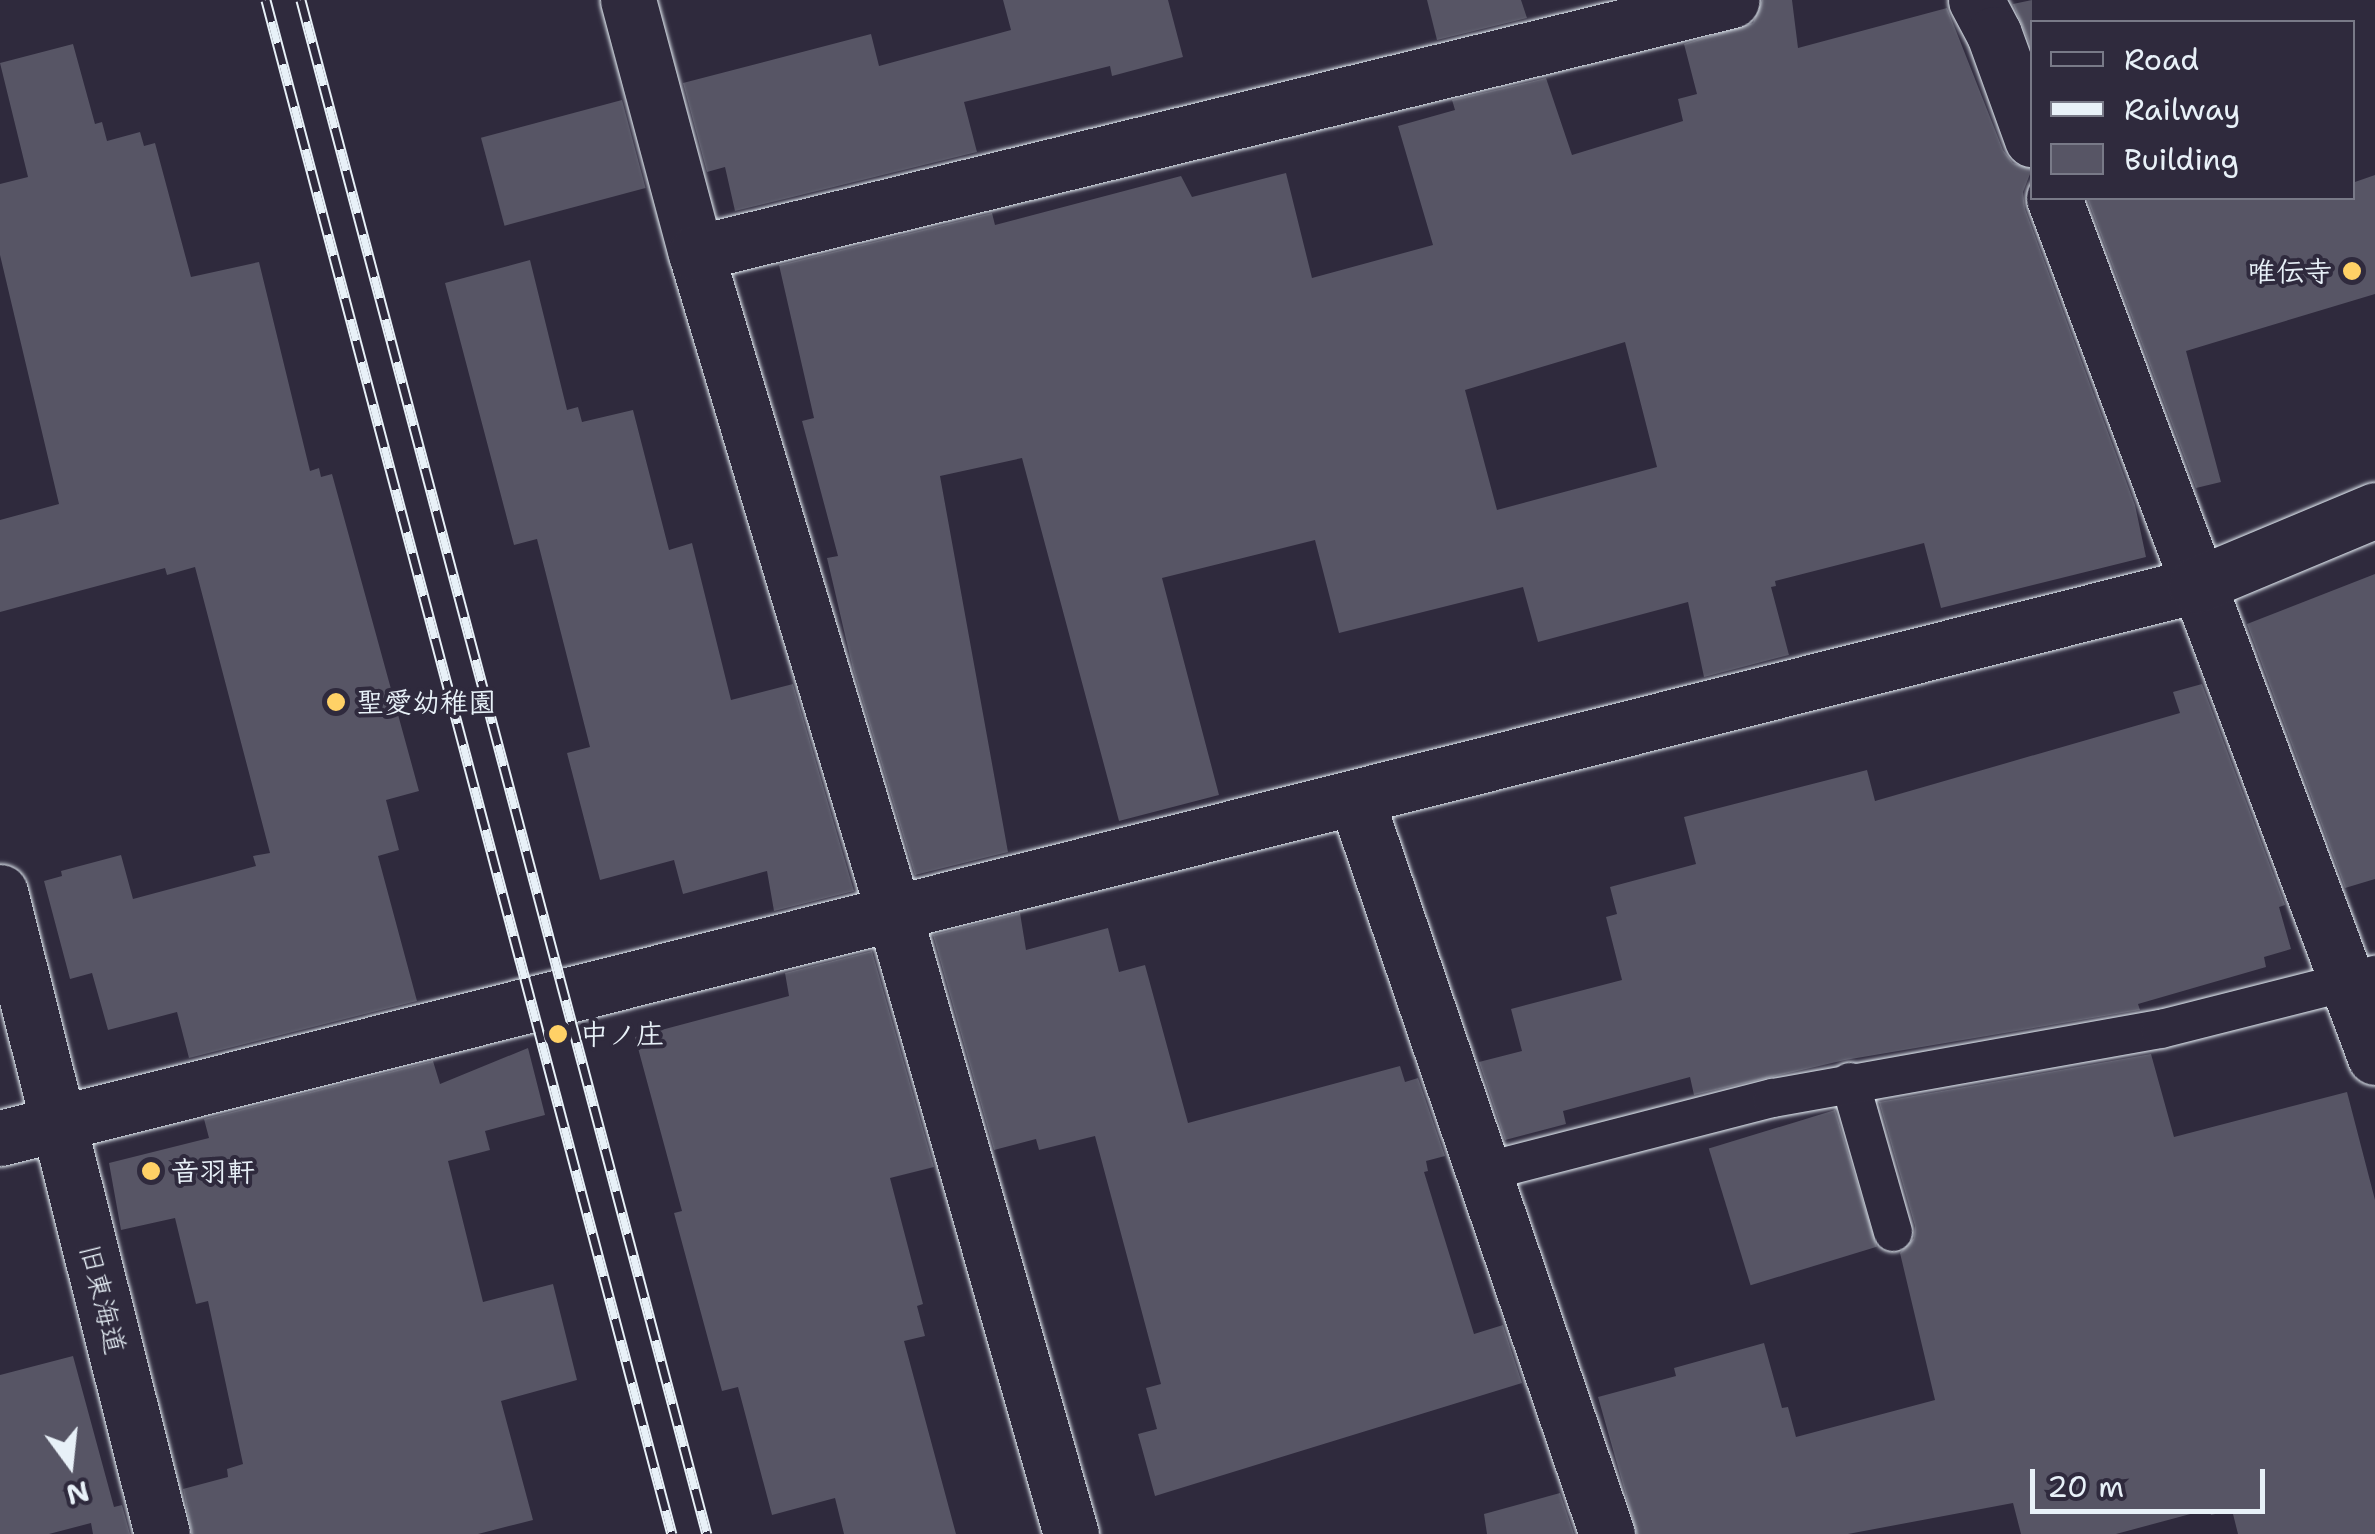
<!DOCTYPE html>
<meta charset="utf-8">
<style>
body{margin:0}
#map{position:relative;width:2375px;height:1534px;overflow:hidden;background:#2f2a3d;font-family:"Shantell Sans","Klee One",sans-serif}
div>[style]{position:absolute}
.building>*{inset:0;background:#575565;transform-origin:0 0}
.roads{filter:drop-shadow(0 0 2px #e8f1f8) drop-shadow(0 0 2px #e8f1f8)}
.service>*{height:38px;margin:-19px;padding:0 19px;transform-origin:19px;border-radius:19px;background:#2f2a3d}
.minor>*{height:55px;margin:-27.5px;padding:0 27.5px;transform-origin:27.5px;border-radius:27.5px;background:#2f2a3d}
.rail>*{height:11px;margin-top:-5.5px;transform-origin:0;background:repeating-linear-gradient(90deg,#2f2a3d 0 22px,#e8f1f8 0 44px);box-sizing:border-box;border-block:2px solid #e8f1f8}
.dots>*{width:28px;height:28px;translate:-50% -50%;box-sizing:border-box;border:5px solid #2f2a3d;border-radius:50%}
span{translate:-50% -50%;white-space:nowrap;text-align:center;line-height:1.15;-webkit-text-stroke:8px #2f2a3d;paint-order:stroke}
.poi-label{font-size:28px;color:#e8f1f8;font-weight:700}
.right{translate:-100% -50%;text-align:right}
.left{translate:0 -50%;text-align:left}
.street-label{font-size:28px;color:#e8f1f8}
.legend{position:absolute;left:2030px;top:20px;width:325px;height:180px;box-sizing:border-box;background:#2f2a3d;border:2px solid #797a88;margin:0;padding:12px 18px;list-style:none;font-size:30px;color:#e8f1f8}
.legend li{display:flex;align-items:center;gap:20px;height:50px}
.legend b{width:50px;border:2px solid #797a88}
.north{position:absolute;left:20px;top:1414px;width:100px;height:100px;-webkit-text-stroke:8px #2f2a3d;paint-order:stroke;rotate:165deg;font-size:28px;font-weight:700;line-height:40px;text-align:center;color:#e8f1f8}
.north::after{content:'';display:block;margin:auto;width:35px;height:45px;background:#e8f1f8;clip-path:polygon(50% 0,100% 100%,50% 72%,0 100%)}
.scale{position:absolute;left:2030px;top:1469px;width:235px;height:45px;box-sizing:border-box;border:5px solid #e8f1f8;border-top:0;padding-left:12px;font-size:30px;line-height:35px;white-space:nowrap;color:#e8f1f8;-webkit-text-stroke:8px #2f2a3d;paint-order:stroke}
</style>
<div id="map">
<div class="building">
<div style="clip-path:polygon(1003px 0,1168px 0,1183px 57px,1112px 76px,1110px 66px,964px 102px,977px 152px,735px 211px,725px 167px,707px 172px,683px 83px,871px 34px,879px 66px,1011px 30px)"></div>
<div style="clip-path:polygon(1427px 0,1521px 0,1527px 18px,1437px 40px)"></div>
<div style="clip-path:polygon(evenodd,1762px 0,1792px 0,1798px 48px,1947px 8px,2003px 150px,2013px 163px,2032px 169px,2023px 192px,2025px 209px,2135px 505px,2146px 557px,1941px 608px,1924px 543px,1775px 581px,1776px 586px,1771px 587px,1789px 655px,1704px 677px,1688px 602px,1538px 642px,1523px 587px,1339px 633px,1315px 540px,1162px 578px,1219px 795px,1119px 821px,1022px 458px,940px 476px,1008px 852px,915px 875px,853px 669px,827px 558px,838px 556px,802px 421px,814px 418px,779px 265px,992px 213px,995px 225px,1181px 176px,1192px 197px,1286px 173px,1312px 278px,1433px 245px,1398px 126px,1455px 110px,1452px 100px,1546px 78px,1572px 155px,1683px 121px,1678px 99px,1697px 94px,1684px 44px,1753px 23px,1762px 0,1625px 342px,1657px 467px,1497px 510px,1465px 390px,1625px 342px)"></div>
<div style="clip-path:polygon(2032px 0,2032px 49px,2013px 4px)"></div>
<div style="clip-path:polygon(73px 44px,95px 124px,102px 122px,107px 141px,140px 132px,144px 146px,155px 143px,191px 277px,259px 262px,310px 471px,319px 468px,321px 477px,332px 474px,419px 791px,386px 800px,399px 850px,378px 856px,417px 1001px,189px 1058px,177px 1012px,108px 1030px,92px 973px,70px 979px,44px 881px,62px 876px,61px 871px,121px 855px,133px 899px,256px 866px,253px 856px,270px 853px,195px 567px,167px 575px,165px 568px,0 612px,0 520px,59px 504px,0 255px,0 184px,28px 177px,0 63px)"></div>
<div style="left:622px;top:100px;width:91px;height:146px;rotate:75deg"></div>
<div style="clip-path:polygon(2375px 175px,2375px 294px,2186px 351px,2221px 482px,2196px 488px,2087px 198px,2352px 198px,2352px 183px)"></div>
<div style="clip-path:polygon(530px 260px,567px 410px,578px 407px,582px 422px,633px 410px,669px 550px,692px 543px,731px 700px,793px 684px,854px 891px,774px 911px,767px 871px,683px 894px,674px 860px,600px 880px,567px 753px,590px 747px,537px 539px,514px 545px,445px 283px)"></div>
<div style="clip-path:polygon(2375px 574px,2375px 879px,2345px 888px,2247px 624px)"></div>
<div style="clip-path:polygon(2202px 684px,2285px 905px,2279px 907px,2291px 949px,2264px 957px,2266px 967px,2138px 1004px,2140px 1010px,1845px 1060px,1694px 1095px,1690px 1077px,1563px 1111px,1566px 1124px,1505px 1140px,1479px 1062px,1522px 1051px,1511px 1009px,1622px 980px,1606px 917px,1617px 914px,1610px 887px,1696px 864px,1684px 817px,1867px 770px,1875px 801px,2180px 713px,2173px 692px)"></div>
<div style="clip-path:polygon(1020px 913px,1026px 950px,1108px 928px,1119px 972px,1145px 965px,1188px 1123px,1400px 1066px,1405px 1082px,1418px 1078px,1445px 1156px,1426px 1161px,1428px 1171px,1424px 1172px,1474px 1334px,1503px 1325px,1522px 1383px,1155px 1496px,1138px 1434px,1157px 1429px,1146px 1388px,1161px 1384px,1095px 1136px,1039px 1150px,1036px 1139px,994px 1150px,933px 935px)"></div>
<div style="clip-path:polygon(872px 951px,934px 1167px,890px 1178px,923px 1304px,917px 1306px,925px 1336px,904px 1341px,956px 1534px,844px 1534px,835px 1498px,772px 1515px,738px 1387px,722px 1391px,674px 1213px,682px 1211px,635px 1037px,789px 996px,785px 973px)"></div>
<div style="clip-path:polygon(528px 1048px,545px 1115px,485px 1131px,490px 1150px,448px 1161px,483px 1302px,553px 1284px,577px 1380px,501px 1401px,533px 1520px,478px 1534px,192px 1534px,183px 1489px,228px 1477px,227px 1469px,243px 1464px,208px 1301px,196px 1304px,175px 1218px,121px 1230px,109px 1163px,209px 1138px,204px 1119px,433px 1061px,440px 1084px)"></div>
<div style="clip-path:polygon(2151px 1054px,2174px 1137px,2347px 1092px,2375px 1200px,2375px 1534px,2238px 1534px,2232px 1510px,2211px 1515px,2209px 1509px,2116px 1534px,2021px 1534px,2013px 1503px,1848px 1534px,1637px 1534px,1598px 1397px,1676px 1376px,1674px 1368px,1764px 1343px,1782px 1408px,1788px 1407px,1796px 1437px,1935px 1400px,1900px 1253px,1914px 1238px,1915px 1226px,1879px 1102px)"></div>
<div style="left:1835px;top:1110px;width:143px;height:132px;rotate:73deg"></div>
<div style="clip-path:polygon(73px 1356px,114px 1507px,122px 1505px,130px 1534px,93px 1534px,91px 1523px,49px 1534px,0 1534px,0 1375px)"></div>
<div style="clip-path:polygon(1560px 1493px,1574px 1534px,1487px 1534px,1484px 1514px)"></div>
</div>
<div class="roads">
<div class="service">
<div style="left:1850px;top:1082px;width:156px;rotate:74deg"></div>
<div style="left:1484px;top:1172px;width:298px;rotate:-14.4deg"></div>
<div style="left:1773px;top:1098px;width:394px;rotate:-10.1deg"></div>
<div style="left:2161px;top:1029px;width:221px;rotate:-14.2deg"></div>
</div>
<div class="minor">
<div style="left:628px;top:0;width:262px;rotate:75deg"></div>
<div style="left:696px;top:253px;width:690px;rotate:73.32deg"></div>
<div style="left:894px;top:914px;width:645px;rotate:74.07deg"></div>
<div style="left:1976px;top:0;width:38px;rotate:62deg"></div>
<div style="left:1994px;top:34px;width:112px;rotate:70.1deg"></div>
<div style="left:2054px;top:198px;width:917px;rotate:69.51deg"></div>
<div style="left:696px;top:253px;width:1066px;rotate:-13.72deg"></div>
<div style="left:1356px;top:799px;width:777px;rotate:71.15deg"></div>
<div style="left:0;top:892px;width:662px;rotate:75.84deg"></div>
<div style="left:0;top:1138px;width:2265px;rotate:-14.13deg"></div>
<div style="left:2196px;top:585px;width:194px;rotate:-22.7deg"></div>
</div>
</div>
<div class="rail">
<div style="left:266px;top:0;width:1587px;rotate:75.18deg"></div>
<div style="left:301px;top:0;width:1587px;rotate:75.18deg"></div>
</div>
<div class="dots">
<div style="left:2352px;top:271px;background:#ffd166"></div>
<div style="left:336px;top:702px;background:#ffd166"></div>
<div style="left:558px;top:1034px;background:#ffd166"></div>
<div style="left:151px;top:1171px;background:#ffd166"></div>
</div>
<div class="poi-label">
<span class="right" style="left:2332px;top:271px">唯伝寺</span>
<span class="left" style="left:356px;top:702px">聖愛幼稚園</span>
<span class="left" style="left:580px;top:1034px">中ノ庄</span>
<span class="left" style="left:171px;top:1171px">音羽軒</span>
</div>
<div class="street-label">
<span style="left:103px;top:1299px;rotate:76deg">旧東海道</span>
</div>
<ul class="legend">
<li><b style="height:12px;background:#2f2a3d"></b>Road</li>
<li><b style="height:12px;background:#e8f1f8"></b>Railway</li>
<li><b style="height:28px;background:#575565"></b>Building</li>
</ul>
<div class="north">N</div>
<div class="scale">20 m</div>
</div>
